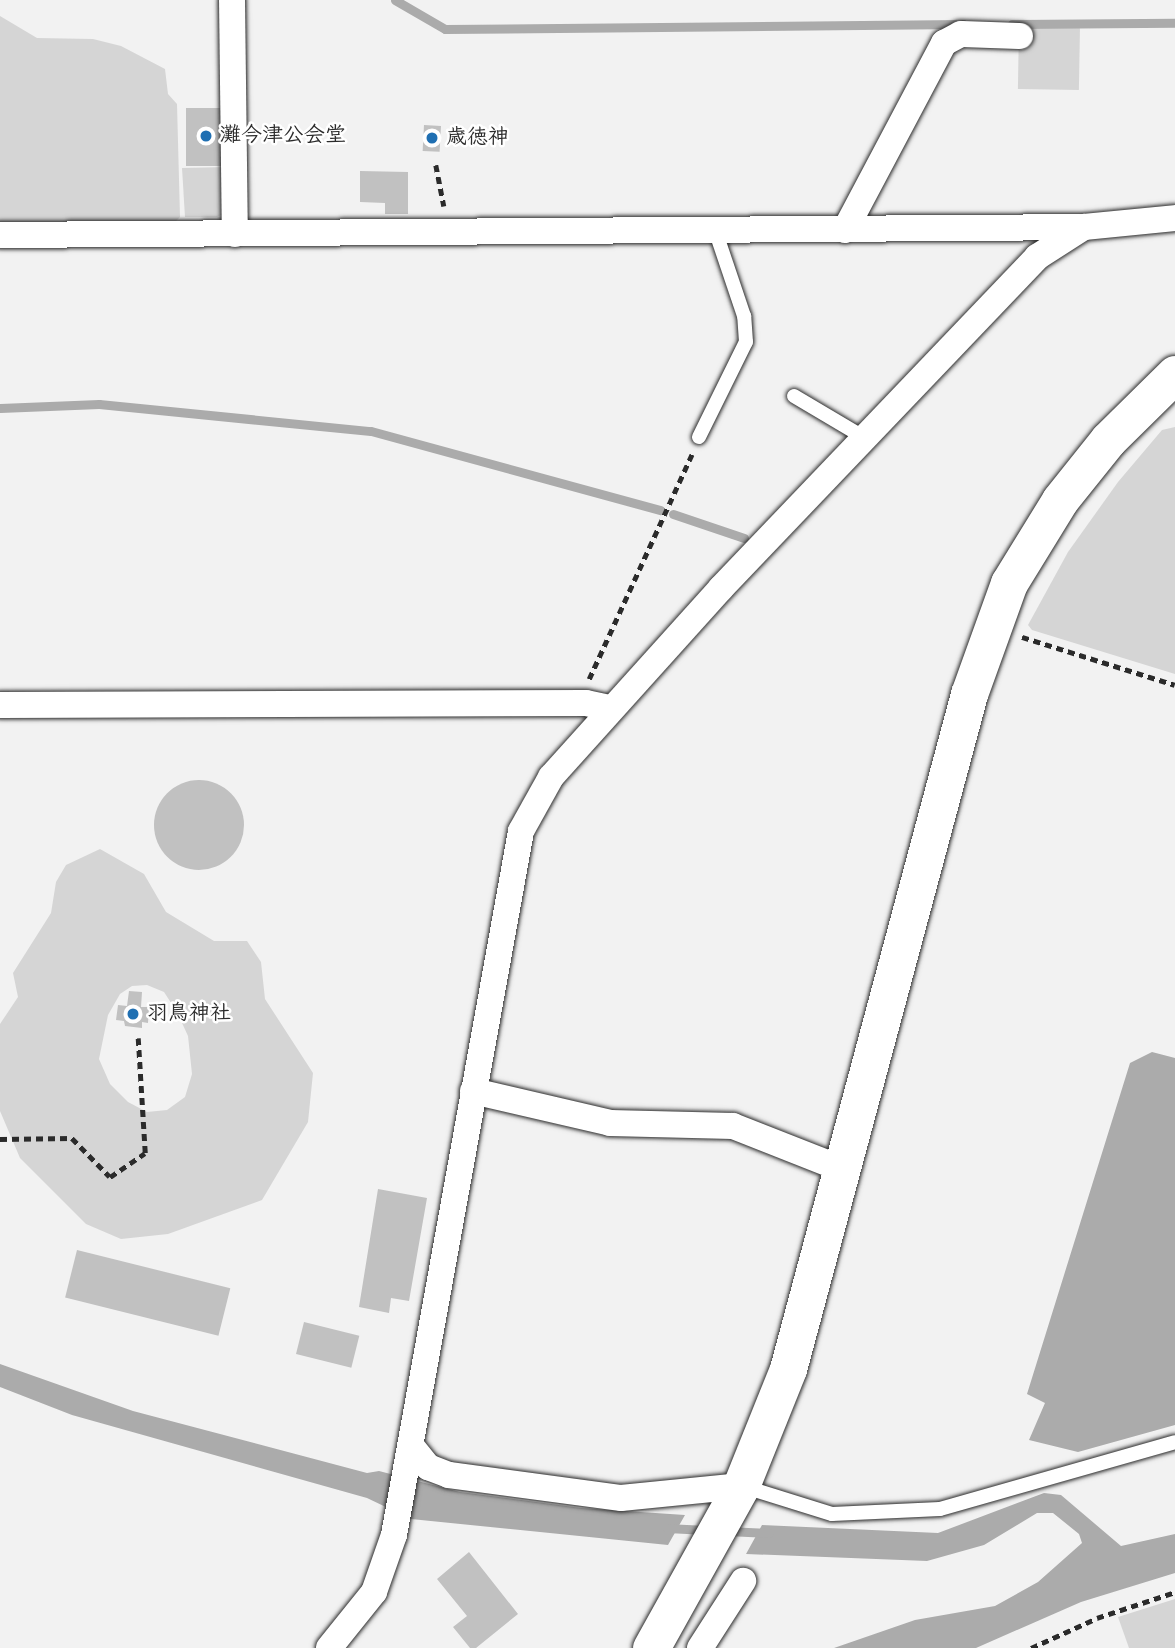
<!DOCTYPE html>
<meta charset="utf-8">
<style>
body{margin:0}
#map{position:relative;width:1175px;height:1648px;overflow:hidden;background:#f2f2f2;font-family:Kalam,"Klee One",sans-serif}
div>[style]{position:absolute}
.green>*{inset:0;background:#d5d5d5;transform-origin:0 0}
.water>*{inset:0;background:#ababab}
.stream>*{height:9px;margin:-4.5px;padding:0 4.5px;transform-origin:4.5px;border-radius:4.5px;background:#ababab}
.building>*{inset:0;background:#c1c1c1;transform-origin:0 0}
.round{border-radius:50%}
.path>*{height:4.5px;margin-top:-2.25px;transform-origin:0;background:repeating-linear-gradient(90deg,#2b2b2b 0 7px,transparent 0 12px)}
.roads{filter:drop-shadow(0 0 2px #2b2b2b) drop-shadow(0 0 2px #2b2b2b)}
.lane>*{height:14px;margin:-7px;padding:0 7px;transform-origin:7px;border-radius:7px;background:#fff}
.street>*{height:26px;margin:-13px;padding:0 13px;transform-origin:13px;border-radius:13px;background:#fff}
.secondary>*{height:37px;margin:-18.5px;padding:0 18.5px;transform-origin:18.5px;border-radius:18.5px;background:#fff}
.dots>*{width:19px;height:19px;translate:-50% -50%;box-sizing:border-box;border:4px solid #fff;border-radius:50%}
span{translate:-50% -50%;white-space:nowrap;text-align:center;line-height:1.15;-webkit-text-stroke:5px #fff;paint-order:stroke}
.poi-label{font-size:21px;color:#2b2b2b;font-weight:700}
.left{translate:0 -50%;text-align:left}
</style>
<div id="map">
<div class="green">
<div style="clip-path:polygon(0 16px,37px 38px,93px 39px,121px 46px,165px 69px,168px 94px,177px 104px,180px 217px,175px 222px,0 223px)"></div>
<div style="left:1019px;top:26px;width:61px;height:63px;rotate:1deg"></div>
<div style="clip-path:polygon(227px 167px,229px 211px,217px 217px,185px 217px,182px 168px)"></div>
<div style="clip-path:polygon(1175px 427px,1175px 674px,1032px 630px,1028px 625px,1068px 552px,1118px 482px,1162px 430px)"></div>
<div style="clip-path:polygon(evenodd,100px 849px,144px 874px,166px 912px,214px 941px,247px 941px,261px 962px,265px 999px,313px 1073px,308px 1122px,262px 1200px,168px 1234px,121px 1239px,86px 1224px,20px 1158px,0 1111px,0 1024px,18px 997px,13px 973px,51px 913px,56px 882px,66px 865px,100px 849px,147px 985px,164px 992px,177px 1012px,188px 1036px,192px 1074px,185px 1097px,167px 1110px,147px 1112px,128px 1102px,110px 1084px,99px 1059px,108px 1015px,120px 994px,132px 986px,147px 985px)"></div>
<div style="clip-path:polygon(1175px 1599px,1175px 1648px,1129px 1648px,1118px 1617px)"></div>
</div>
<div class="water">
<div style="clip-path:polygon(1152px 1052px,1175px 1058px,1175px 1425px,1078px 1452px,1029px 1440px,1045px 1403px,1027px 1394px,1130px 1063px)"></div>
<div style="clip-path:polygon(0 1364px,133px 1411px,367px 1473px,379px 1471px,460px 1492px,581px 1508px,685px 1515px,668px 1545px,411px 1519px,367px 1498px,72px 1415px,0 1387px)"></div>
<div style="clip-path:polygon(1044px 1493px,1061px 1495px,1121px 1546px,1175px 1534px,1175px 1573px,1081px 1602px,976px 1648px,834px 1648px,915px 1620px,995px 1606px,1038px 1582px,1082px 1543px,1079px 1534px,1053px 1513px,1037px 1513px,984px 1545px,927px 1561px,746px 1554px,762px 1525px,938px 1533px)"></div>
</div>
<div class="stream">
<div style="left:395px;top:0;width:58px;rotate:30.1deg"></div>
<div style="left:445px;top:29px;width:518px;rotate:-0.55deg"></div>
<div style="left:1012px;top:24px;width:163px;rotate:-0.4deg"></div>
<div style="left:0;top:408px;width:99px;rotate:-2.3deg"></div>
<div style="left:99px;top:404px;width:273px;rotate:5.7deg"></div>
<div style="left:371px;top:431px;width:300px;rotate:15.3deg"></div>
<div style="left:673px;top:514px;width:75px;rotate:18.7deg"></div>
<div style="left:667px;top:1528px;width:39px;rotate:3deg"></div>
<div style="left:727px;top:1531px;width:42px;rotate:2.7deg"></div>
</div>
<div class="building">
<div style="left:225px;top:108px;width:58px;height:39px;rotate:90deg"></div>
<div style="left:424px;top:125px;width:17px;height:26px;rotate:3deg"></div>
<div style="clip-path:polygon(360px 171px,408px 172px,408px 214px,385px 214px,385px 203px,360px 202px)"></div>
<div class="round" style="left:154px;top:780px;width:90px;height:90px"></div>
<div style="clip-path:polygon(129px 991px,142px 992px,141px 1007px,149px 1007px,148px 1023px,142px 1022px,142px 1028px,125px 1026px,124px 1021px,116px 1020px,118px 1005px,127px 1006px)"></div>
<div style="clip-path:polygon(378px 1189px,427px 1198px,409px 1301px,391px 1298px,389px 1313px,359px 1307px)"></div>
<div style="left:77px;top:1250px;width:158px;height:49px;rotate:14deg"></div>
<div style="left:304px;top:1322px;width:57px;height:33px;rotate:14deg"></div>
<div style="clip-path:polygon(469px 1552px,518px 1614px,476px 1648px,470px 1648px,453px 1627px,467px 1616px,437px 1579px)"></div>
</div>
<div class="path">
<div style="left:436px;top:165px;width:42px;rotate:79deg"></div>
<div style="left:1022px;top:637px;width:160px;rotate:17.4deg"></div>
<div style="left:589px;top:679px;width:247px;rotate:-65.4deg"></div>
<div style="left:0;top:1139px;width:72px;rotate:-0.8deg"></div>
<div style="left:72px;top:1138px;width:54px;rotate:45.7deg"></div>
<div style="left:110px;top:1177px;width:42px;rotate:-34.4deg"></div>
<div style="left:145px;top:1153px;width:115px;rotate:-93.5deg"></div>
<div style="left:1031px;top:1648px;width:72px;rotate:-24.4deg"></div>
<div style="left:1097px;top:1618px;width:82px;rotate:-18.4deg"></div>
</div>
<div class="roads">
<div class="lane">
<div style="left:794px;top:396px;width:80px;rotate:30.7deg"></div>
<div style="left:699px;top:437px;width:106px;rotate:-63.7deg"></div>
<div style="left:746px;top:342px;width:26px;rotate:-94deg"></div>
<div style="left:744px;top:316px;width:91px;rotate:-108.6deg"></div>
<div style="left:742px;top:1486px;width:94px;rotate:17.3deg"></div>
<div style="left:832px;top:1514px;width:108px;rotate:-2.7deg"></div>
<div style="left:940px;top:1509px;width:244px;rotate:-15.9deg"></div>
</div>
<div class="street">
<div style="left:232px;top:0;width:234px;rotate:89.3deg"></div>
<div style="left:845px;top:230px;width:212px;rotate:-62.1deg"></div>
<div style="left:944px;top:43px;width:19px;rotate:-28deg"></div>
<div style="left:961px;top:34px;width:59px;rotate:1.9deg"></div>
<div style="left:0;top:235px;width:1080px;rotate:-0.42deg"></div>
<div style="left:0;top:705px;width:586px;rotate:-0.2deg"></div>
<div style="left:586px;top:703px;width:25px;rotate:12deg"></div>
<div style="left:473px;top:1091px;width:141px;rotate:13.1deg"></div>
<div style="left:610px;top:1123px;width:123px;rotate:1.4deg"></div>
<div style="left:733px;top:1126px;width:117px;rotate:21.5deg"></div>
<div style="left:412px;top:1447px;width:26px;rotate:51deg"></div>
<div style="left:428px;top:1467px;width:22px;rotate:21deg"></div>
<div style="left:449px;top:1475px;width:174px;rotate:7.6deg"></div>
<div style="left:621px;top:1498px;width:121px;rotate:-5.7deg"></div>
<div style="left:329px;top:1648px;width:72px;rotate:-51.2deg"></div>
<div style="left:374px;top:1592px;width:60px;rotate:-70.7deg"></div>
<div style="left:394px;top:1535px;width:715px;rotate:-79.77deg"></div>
<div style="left:521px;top:831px;width:62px;rotate:-60.9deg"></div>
<div style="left:551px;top:777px;width:254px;rotate:-48deg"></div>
<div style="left:721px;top:588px;width:458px;rotate:-46.3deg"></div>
<div style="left:1037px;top:257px;width:56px;rotate:-32.6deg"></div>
<div style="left:1084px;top:227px;width:91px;rotate:-5.6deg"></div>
<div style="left:700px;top:1648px;width:80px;rotate:-57.3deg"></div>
</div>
<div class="secondary">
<div style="left:651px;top:1648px;width:185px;rotate:-60.9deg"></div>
<div style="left:741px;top:1486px;width:126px;rotate:-68.1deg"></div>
<div style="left:788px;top:1369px;width:699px;rotate:-74.99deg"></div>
<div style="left:969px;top:694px;width:118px;rotate:-70.2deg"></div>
<div style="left:1009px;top:583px;width:97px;rotate:-58.4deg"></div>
<div style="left:1060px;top:500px;width:77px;rotate:-51.3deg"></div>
<div style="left:1108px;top:440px;width:94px;rotate:-44.6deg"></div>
</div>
</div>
<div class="dots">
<div style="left:206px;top:136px;background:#1f6fb2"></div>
<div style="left:432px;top:138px;background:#1f6fb2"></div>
<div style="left:133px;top:1014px;background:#1f6fb2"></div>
</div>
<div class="poi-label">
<span class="left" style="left:220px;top:136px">灘今津公会堂</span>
<span class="left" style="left:446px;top:138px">歳徳神</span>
<span class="left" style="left:147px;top:1014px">羽鳥神社</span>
</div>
</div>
